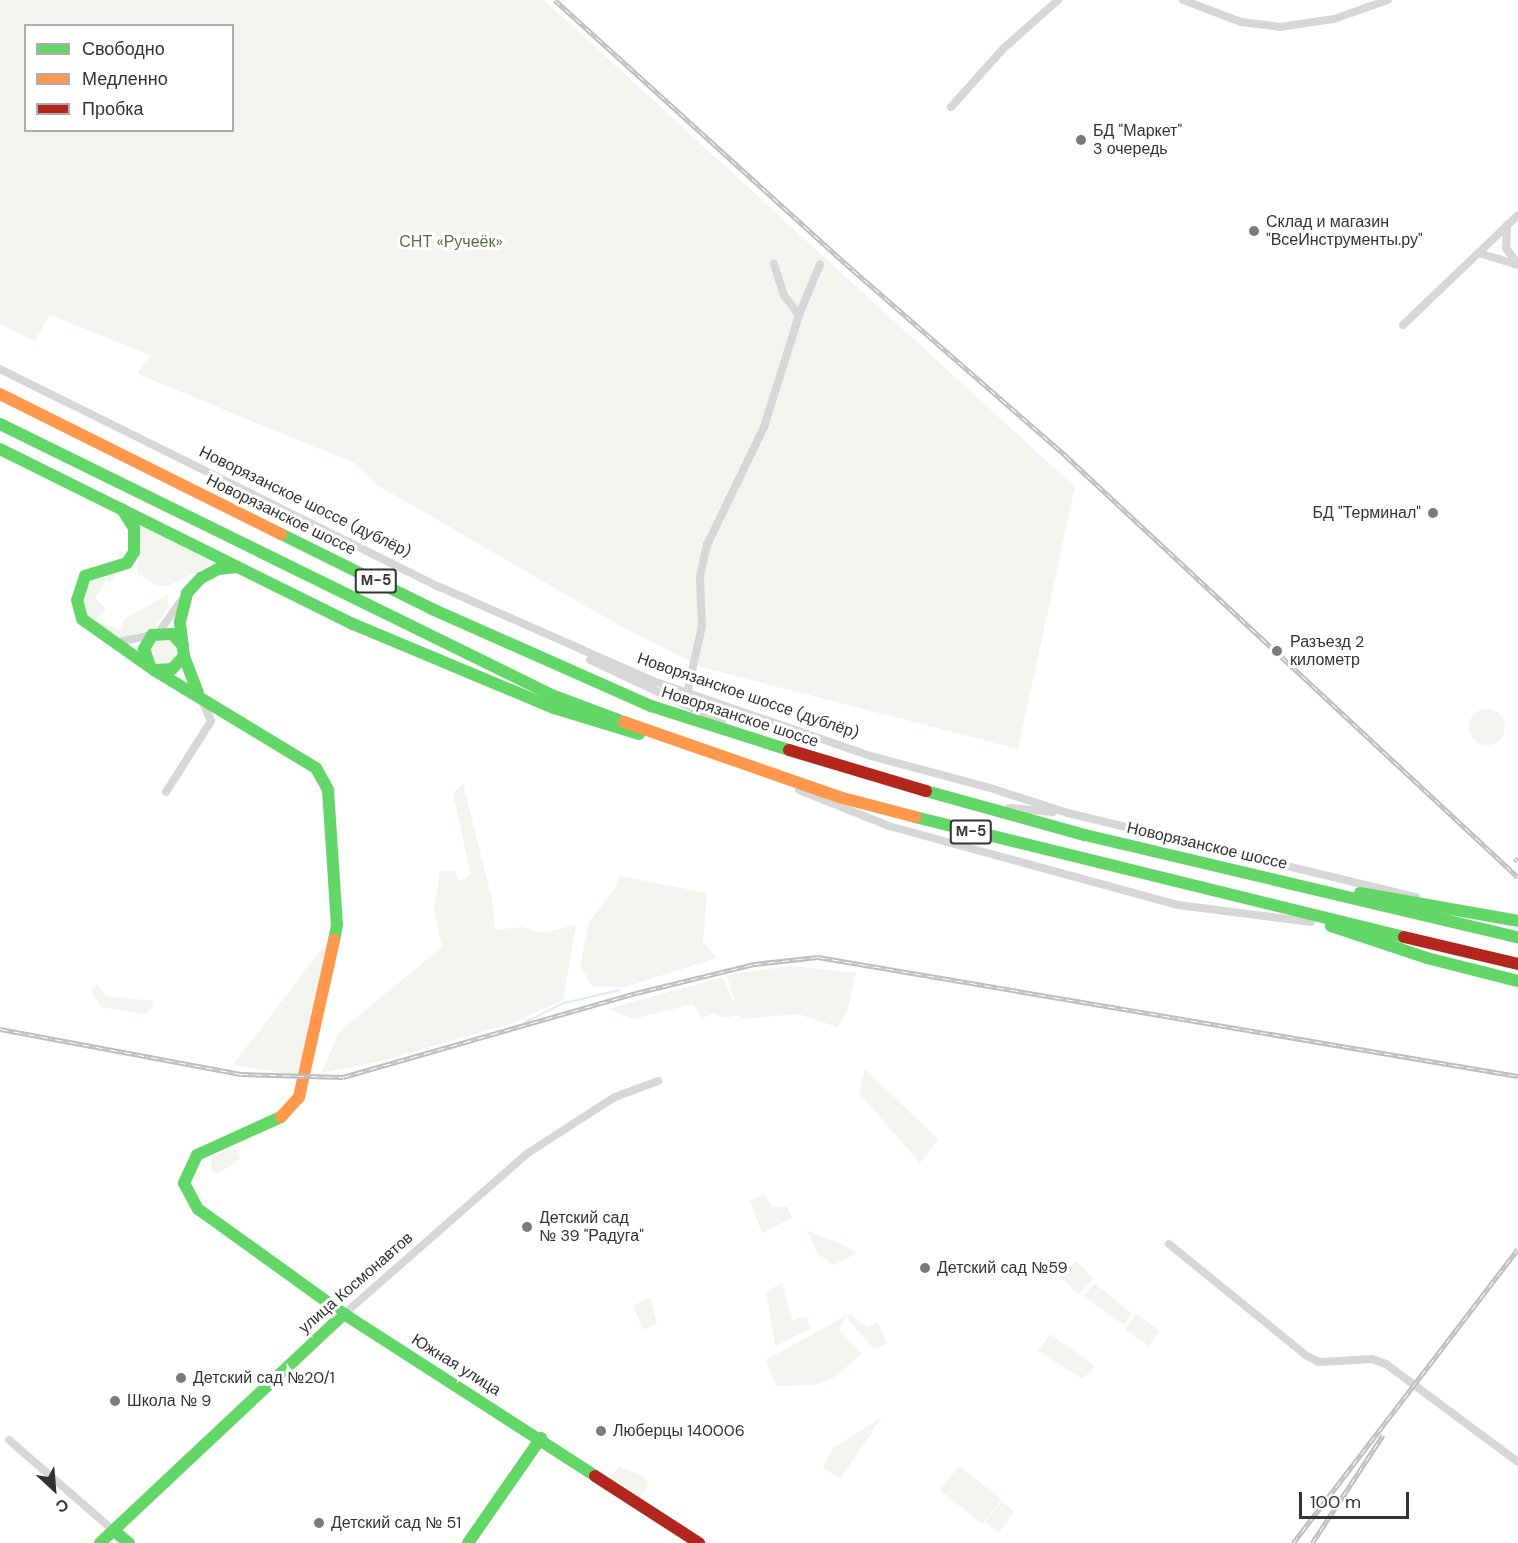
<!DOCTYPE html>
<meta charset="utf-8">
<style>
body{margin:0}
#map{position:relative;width:1518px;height:1543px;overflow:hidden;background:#fff;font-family:"DM Sans",sans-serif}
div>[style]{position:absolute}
.green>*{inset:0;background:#f1f5ed;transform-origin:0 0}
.round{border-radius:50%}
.stream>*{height:2px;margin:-1px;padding:0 1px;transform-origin:1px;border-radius:1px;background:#ddebf3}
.street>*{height:8px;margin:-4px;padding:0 4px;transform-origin:4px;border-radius:4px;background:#d7d7d7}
.fast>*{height:12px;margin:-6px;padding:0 6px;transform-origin:6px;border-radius:6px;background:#63d668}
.slow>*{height:12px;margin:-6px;padding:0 6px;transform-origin:6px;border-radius:6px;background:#ff974d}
.jam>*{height:12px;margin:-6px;padding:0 6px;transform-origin:6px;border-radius:6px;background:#b3261e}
.rail>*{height:4.5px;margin-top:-2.25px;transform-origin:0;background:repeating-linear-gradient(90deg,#fff 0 7px,#bebebe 0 14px);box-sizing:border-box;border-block:2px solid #bebebe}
.dots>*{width:16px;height:16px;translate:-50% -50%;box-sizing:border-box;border:3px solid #fff;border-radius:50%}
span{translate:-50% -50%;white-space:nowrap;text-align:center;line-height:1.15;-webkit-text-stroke:6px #fff;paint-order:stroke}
.shield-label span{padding:2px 4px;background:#fff;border:2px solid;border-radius:4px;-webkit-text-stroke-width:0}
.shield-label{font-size:15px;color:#333;font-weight:700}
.poi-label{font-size:16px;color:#333}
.left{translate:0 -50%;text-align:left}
.right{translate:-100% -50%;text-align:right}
.park-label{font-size:16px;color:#56703f}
.street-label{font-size:16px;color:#333}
.legend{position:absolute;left:24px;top:24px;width:210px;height:108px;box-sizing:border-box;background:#fff;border:2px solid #adadad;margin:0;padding:8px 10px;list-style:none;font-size:18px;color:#333}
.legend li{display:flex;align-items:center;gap:12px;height:30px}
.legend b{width:30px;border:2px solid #adadad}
.north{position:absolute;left:24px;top:1459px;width:60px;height:60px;-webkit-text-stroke:4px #fff;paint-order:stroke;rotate:154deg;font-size:16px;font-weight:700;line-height:24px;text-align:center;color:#333}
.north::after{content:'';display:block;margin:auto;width:21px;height:27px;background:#333;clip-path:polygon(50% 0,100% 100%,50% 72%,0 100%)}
.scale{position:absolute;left:1299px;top:1492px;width:110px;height:27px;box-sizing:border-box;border:3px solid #333;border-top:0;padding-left:8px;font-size:18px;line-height:21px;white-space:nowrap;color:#333;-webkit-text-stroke:4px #fff;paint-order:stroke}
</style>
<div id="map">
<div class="green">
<div style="clip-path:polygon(evenodd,0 0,544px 0,1075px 487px,1018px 749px,701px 667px,615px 623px,377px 485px,354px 463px,137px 374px,150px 355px,50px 315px,35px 341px,0 324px,0 0,26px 26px,232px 26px,232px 130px,26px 130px,26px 26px)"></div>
<div style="clip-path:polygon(140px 526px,215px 563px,168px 586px,156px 585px,137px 573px)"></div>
<div style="clip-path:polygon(118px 571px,110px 583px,106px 581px,95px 598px,106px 609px,95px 621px,121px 630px,124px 619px,167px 595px,169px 607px,154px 629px,122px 638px,87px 620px,81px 603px,90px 580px)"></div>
<div style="clip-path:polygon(165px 635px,177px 644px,178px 655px,172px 664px,153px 664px,148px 644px)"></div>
<div class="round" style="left:1469px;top:709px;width:36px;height:36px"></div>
<div style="clip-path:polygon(463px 783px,492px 899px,495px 930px,523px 927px,541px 933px,576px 925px,563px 1000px,513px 1023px,381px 1061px,321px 1073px,339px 1032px,442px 947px,434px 910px,440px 871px,454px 871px,459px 881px,471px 875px,453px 794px)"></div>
<div style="clip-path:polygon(620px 876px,707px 893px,703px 941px,717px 958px,625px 987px,593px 987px,580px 966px,589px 922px,614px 890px)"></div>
<div style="clip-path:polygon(326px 943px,329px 945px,297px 1075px,233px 1065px)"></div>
<div style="clip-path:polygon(791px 966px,856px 973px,847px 1012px,837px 1027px,798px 1014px,740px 1019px,739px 1015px,723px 1018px,715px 1013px,702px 1018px,693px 1004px,634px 1019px,607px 1009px,723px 977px,736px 1008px,727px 975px)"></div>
<div style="clip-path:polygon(98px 984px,106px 996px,154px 1001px,153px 1007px,145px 1014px,101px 1007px,91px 990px)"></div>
<div style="clip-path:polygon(865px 1069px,938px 1139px,920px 1163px,859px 1093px)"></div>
<div style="clip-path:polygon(229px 1149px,237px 1150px,240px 1159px,219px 1173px,212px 1172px,211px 1159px)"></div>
<div style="clip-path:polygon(764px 1194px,772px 1207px,787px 1207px,792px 1218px,762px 1233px,750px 1201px)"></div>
<div style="clip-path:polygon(806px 1230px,844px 1245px,857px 1253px,833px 1265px,818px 1254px)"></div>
<div style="left:1076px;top:1261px;width:25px;height:22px;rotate:45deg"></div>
<div style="clip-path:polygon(782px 1283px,792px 1320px,807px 1317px,810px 1329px,775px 1346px,766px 1292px)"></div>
<div style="clip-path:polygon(1095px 1283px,1132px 1314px,1124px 1325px,1083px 1296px)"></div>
<div style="clip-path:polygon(651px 1297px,657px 1323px,643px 1330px,633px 1306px)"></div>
<div style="clip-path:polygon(850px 1314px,866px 1327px,878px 1322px,887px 1344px,874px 1349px,847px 1319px)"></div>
<div style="left:1136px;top:1314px;width:29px;height:19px;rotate:35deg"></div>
<div style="clip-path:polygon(847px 1315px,839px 1330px,862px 1354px,836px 1376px,814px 1385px,776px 1386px,766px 1360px)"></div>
<div style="clip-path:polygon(1050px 1334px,1095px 1366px,1083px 1379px,1038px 1351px)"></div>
<div style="clip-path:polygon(882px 1417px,841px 1478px,823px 1468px,832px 1449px)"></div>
<div style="left:959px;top:1466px;width:54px;height:31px;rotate:38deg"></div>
<div style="clip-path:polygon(619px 1467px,641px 1475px,649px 1483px,640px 1498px,611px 1475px)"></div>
<div style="left:1001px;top:1501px;width:17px;height:27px;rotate:36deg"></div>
</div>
<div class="stream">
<div style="left:525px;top:1022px;width:43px;rotate:-26deg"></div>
<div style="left:564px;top:1003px;width:57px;rotate:-13.1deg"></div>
</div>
<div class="street">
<div style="left:1183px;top:0;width:62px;rotate:20.8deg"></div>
<div style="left:1241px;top:22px;width:38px;rotate:7deg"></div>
<div style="left:1279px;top:27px;width:56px;rotate:-8.3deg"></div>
<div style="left:1334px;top:19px;width:57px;rotate:-19.4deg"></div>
<div style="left:951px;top:107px;width:78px;rotate:-48.1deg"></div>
<div style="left:1003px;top:49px;width:74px;rotate:-41.7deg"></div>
<div style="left:1507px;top:225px;width:23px;rotate:92deg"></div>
<div style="left:1506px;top:248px;width:20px;rotate:53deg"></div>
<div style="left:1479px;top:253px;width:41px;rotate:17.1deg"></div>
<div style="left:799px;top:315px;width:55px;rotate:-67.6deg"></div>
<div style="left:1403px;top:325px;width:159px;rotate:-43.7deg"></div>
<div style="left:0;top:369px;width:491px;rotate:26.4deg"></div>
<div style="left:440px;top:587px;width:233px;rotate:23.8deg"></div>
<div style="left:653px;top:681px;width:231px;rotate:19deg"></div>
<div style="left:871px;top:756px;width:120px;rotate:15deg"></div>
<div style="left:987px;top:787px;width:85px;rotate:17.8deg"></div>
<div style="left:1068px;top:813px;width:358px;rotate:13.6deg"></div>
<div style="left:159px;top:632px;width:45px;rotate:-54.9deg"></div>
<div style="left:114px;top:643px;width:38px;rotate:-12deg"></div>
<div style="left:590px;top:660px;width:146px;rotate:25.2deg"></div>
<div style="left:687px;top:694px;width:70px;rotate:-77.6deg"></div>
<div style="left:702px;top:626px;width:49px;rotate:-92.3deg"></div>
<div style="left:700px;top:577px;width:33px;rotate:-78deg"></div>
<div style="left:707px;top:545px;width:131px;rotate:-64.2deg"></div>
<div style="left:764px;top:427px;width:117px;rotate:-72.6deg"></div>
<div style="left:799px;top:315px;width:25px;rotate:-127deg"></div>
<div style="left:784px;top:295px;width:33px;rotate:-108deg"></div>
<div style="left:799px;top:790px;width:97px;rotate:21.8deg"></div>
<div style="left:889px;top:826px;width:300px;rotate:15.3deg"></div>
<div style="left:1178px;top:905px;width:134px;rotate:7.3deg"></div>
<div style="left:166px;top:792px;width:84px;rotate:-57.6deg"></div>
<div style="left:211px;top:721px;width:24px;rotate:-114deg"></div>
<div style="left:1009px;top:808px;width:44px;rotate:5.2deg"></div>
<div style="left:1169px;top:1244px;width:178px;rotate:39.1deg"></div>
<div style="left:1307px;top:1356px;width:13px;rotate:27deg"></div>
<div style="left:1319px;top:1362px;width:53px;rotate:-3.2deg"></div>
<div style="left:1372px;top:1359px;width:15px;rotate:20deg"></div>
<div style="left:1386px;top:1364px;width:164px;rotate:36.6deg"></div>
<div style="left:344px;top:1314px;width:244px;rotate:-41.2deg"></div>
<div style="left:528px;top:1153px;width:103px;rotate:-32.8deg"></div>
<div style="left:615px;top:1097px;width:46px;rotate:-20.4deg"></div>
<div style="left:9px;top:1440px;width:139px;rotate:40.9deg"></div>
</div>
<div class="fast">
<div style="left:0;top:424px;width:615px;rotate:26.15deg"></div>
<div style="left:552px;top:695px;width:77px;rotate:20.6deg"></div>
<div style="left:0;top:449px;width:394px;rotate:26.4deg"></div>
<div style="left:353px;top:624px;width:218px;rotate:22.7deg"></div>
<div style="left:554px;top:708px;width:89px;rotate:17deg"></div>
<div style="left:122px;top:509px;width:22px;rotate:58deg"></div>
<div style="left:134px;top:528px;width:24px;rotate:90deg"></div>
<div style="left:134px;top:552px;width:13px;rotate:122deg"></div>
<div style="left:127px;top:563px;width:44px;rotate:162.8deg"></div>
<div style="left:85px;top:576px;width:25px;rotate:108deg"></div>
<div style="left:77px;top:600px;width:20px;rotate:75deg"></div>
<div style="left:82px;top:619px;width:88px;rotate:35.3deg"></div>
<div style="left:154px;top:670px;width:189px;rotate:31.2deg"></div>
<div style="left:316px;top:768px;width:25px;rotate:61deg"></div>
<div style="left:328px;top:790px;width:135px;rotate:86.2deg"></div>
<div style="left:337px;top:925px;width:15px;rotate:101deg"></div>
<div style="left:281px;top:534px;width:169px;rotate:26.4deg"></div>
<div style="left:432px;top:609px;width:240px;rotate:23.9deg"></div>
<div style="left:651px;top:706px;width:145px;rotate:17.7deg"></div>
<div style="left:150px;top:666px;width:18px;rotate:-109deg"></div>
<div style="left:144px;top:649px;width:16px;rotate:-60deg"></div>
<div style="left:152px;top:635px;width:20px;rotate:-3deg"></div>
<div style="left:172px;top:634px;width:16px;rotate:47deg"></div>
<div style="left:155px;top:670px;width:17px;rotate:-3deg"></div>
<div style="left:172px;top:669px;width:18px;rotate:-47deg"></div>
<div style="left:198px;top:693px;width:40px;rotate:-111deg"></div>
<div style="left:184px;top:656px;width:34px;rotate:-97deg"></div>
<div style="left:180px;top:622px;width:30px;rotate:-76deg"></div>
<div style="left:187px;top:593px;width:21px;rotate:-47deg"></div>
<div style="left:201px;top:578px;width:19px;rotate:-28deg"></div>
<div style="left:218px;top:569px;width:19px;rotate:-6deg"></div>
<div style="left:926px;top:791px;width:165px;rotate:15.5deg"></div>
<div style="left:1085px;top:835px;width:445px;rotate:13.3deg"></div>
<div style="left:915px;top:817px;width:504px;rotate:13.79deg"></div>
<div style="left:1360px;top:893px;width:160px;rotate:10deg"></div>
<div style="left:1331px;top:926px;width:101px;rotate:18.4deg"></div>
<div style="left:1427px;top:958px;width:94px;rotate:14.2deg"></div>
<div style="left:281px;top:1117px;width:92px;rotate:155.7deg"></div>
<div style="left:197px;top:1155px;width:31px;rotate:115deg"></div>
<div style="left:184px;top:1183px;width:30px;rotate:62deg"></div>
<div style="left:198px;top:1209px;width:180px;rotate:35.7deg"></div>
<div style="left:344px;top:1314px;width:299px;rotate:32.8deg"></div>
<div style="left:114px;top:1531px;width:19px;rotate:39deg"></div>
<div style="left:100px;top:1543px;width:335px;rotate:-43.2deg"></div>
<div style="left:468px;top:1543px;width:128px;rotate:-55.2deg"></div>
</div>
<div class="slow">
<div style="left:0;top:394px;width:314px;rotate:26.5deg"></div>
<div style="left:624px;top:722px;width:228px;rotate:19.2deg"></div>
<div style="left:839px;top:797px;width:79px;rotate:14.7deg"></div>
<div style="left:281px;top:1117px;width:27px;rotate:-48deg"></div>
<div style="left:299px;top:1097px;width:161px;rotate:-77.4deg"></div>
</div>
<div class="jam">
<div style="left:789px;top:750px;width:143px;rotate:16.7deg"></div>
<div style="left:1404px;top:937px;width:117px;rotate:13.3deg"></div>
<div style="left:595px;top:1476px;width:124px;rotate:32.8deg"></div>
</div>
<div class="rail">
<div style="left:555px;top:0;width:402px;rotate:42.2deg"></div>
<div style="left:853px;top:270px;width:283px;rotate:41.1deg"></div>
<div style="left:1066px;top:456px;width:618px;rotate:42.97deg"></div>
<div style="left:1515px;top:858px;width:4px;rotate:45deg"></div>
<div style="left:0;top:1029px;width:245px;rotate:10.6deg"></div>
<div style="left:241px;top:1074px;width:102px;rotate:1.7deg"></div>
<div style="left:343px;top:1077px;width:305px;rotate:-16deg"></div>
<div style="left:636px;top:993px;width:122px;rotate:-13.8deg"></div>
<div style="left:754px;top:964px;width:64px;rotate:-6.2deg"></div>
<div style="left:818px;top:957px;width:710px;rotate:9.65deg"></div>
<div style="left:1293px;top:1543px;width:370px;rotate:-52.6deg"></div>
<div style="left:1312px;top:1543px;width:129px;rotate:-56.7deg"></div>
</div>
<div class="dots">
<div style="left:1081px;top:140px;background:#7a7a7a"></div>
<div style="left:1254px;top:231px;background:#7a7a7a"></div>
<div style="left:1433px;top:513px;background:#7a7a7a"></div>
<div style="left:1277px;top:651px;background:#7a7a7a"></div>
<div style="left:527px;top:1227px;background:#7a7a7a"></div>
<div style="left:925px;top:1268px;background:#7a7a7a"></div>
<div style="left:181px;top:1378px;background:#7a7a7a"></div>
<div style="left:115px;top:1401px;background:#7a7a7a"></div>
<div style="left:601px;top:1431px;background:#7a7a7a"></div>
<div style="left:319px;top:1523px;background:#7a7a7a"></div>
</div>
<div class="shield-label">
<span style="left:376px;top:581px">М-5</span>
<span style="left:971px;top:832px">М-5</span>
</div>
<div class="poi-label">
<span class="left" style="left:1093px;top:140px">БД "Маркет"<br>3 очередь</span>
<span class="left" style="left:1266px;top:231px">Склад и магазин<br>"ВсеИнструменты.ру"</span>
<span class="right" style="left:1421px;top:513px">БД "Терминал"</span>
<span class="left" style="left:1290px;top:651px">Разъезд 2<br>километр</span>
<span class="left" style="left:539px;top:1227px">Детский сад<br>№ 39 "Радуга"</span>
<span class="left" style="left:937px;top:1268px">Детский сад №59</span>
<span class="left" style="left:193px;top:1378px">Детский сад №20/1</span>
<span class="left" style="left:127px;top:1401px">Школа № 9</span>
<span class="left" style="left:613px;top:1431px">Люберцы 140006</span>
<span class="left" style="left:331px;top:1523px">Детский сад № 51</span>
</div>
<div class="park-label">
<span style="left:451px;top:242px">СНТ «Ручеёк»</span>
</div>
<div class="street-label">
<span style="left:305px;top:502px;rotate:26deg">Новорязанское шоссе (дублёр)</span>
<span style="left:281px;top:515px;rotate:26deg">Новорязанское шоссе</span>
<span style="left:748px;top:696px;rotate:19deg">Новорязанское шоссе (дублёр)</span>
<span style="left:740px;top:717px;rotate:18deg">Новорязанское шоссе</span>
<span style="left:1207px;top:846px;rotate:13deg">Новорязанское шоссе</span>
<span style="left:356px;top:1283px;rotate:-41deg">улица Космонавтов</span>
<span style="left:456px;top:1365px;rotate:32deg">Южная улица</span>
</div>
<ul class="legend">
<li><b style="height:8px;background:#63d668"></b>Свободно</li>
<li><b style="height:8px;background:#ff974d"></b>Медленно</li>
<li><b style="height:8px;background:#b3261e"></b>Пробка</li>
</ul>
<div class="north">С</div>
<div class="scale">100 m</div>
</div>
